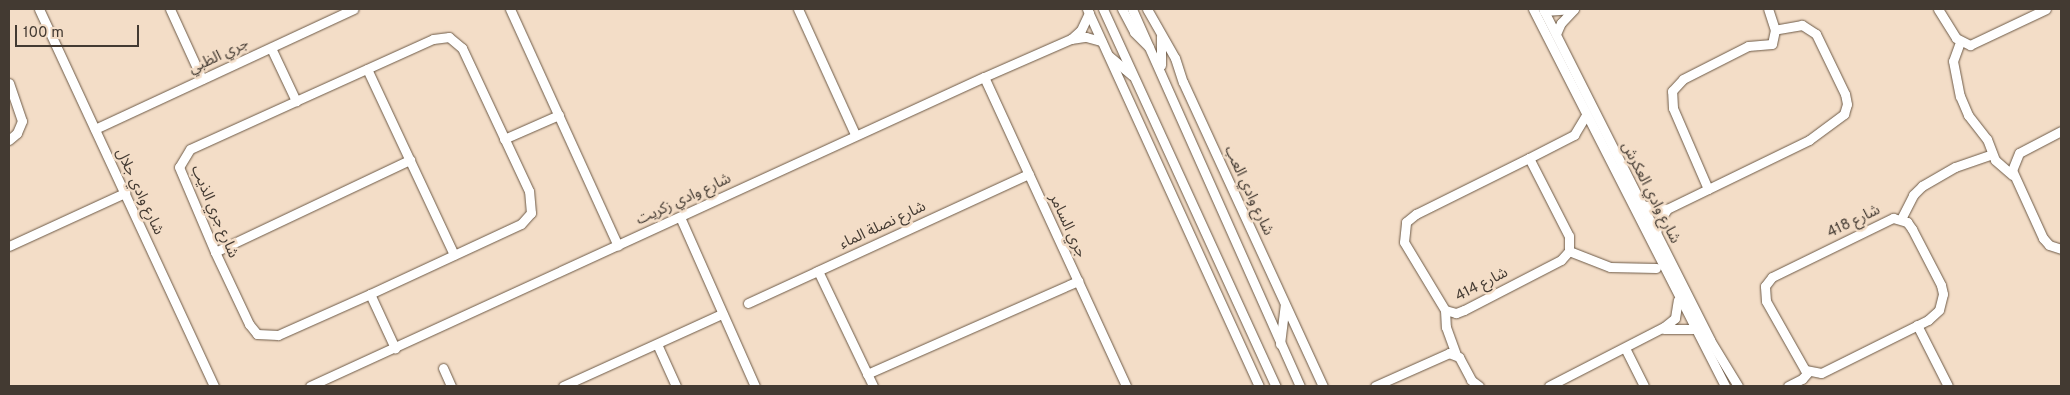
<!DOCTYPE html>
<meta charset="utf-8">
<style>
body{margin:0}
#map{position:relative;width:2070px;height:395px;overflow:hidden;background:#f3ddc7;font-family:Overpass,"Noto Sans Arabic",sans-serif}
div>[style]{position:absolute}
.roads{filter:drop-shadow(0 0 1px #6d5a47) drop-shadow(0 0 1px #6d5a47)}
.minor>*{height:9px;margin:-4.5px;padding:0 4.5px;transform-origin:4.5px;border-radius:4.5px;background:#fff}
span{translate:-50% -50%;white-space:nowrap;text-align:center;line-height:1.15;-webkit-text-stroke:5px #f3ddc7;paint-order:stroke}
.street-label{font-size:15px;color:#433a32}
.frame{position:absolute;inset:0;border:10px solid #433a32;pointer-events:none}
.scale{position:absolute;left:15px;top:25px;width:124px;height:22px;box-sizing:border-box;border:2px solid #433a32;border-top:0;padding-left:6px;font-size:15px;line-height:18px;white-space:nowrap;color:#433a32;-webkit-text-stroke:4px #f3ddc7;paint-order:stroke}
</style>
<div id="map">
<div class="roads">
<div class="minor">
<div style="left:39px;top:9px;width:416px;rotate:65.1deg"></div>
<div style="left:170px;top:9px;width:77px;rotate:65.4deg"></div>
<div style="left:510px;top:9px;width:260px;rotate:65.5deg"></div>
<div style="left:798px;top:9px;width:137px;rotate:65.5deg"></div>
<div style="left:1087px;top:9px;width:414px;rotate:65.5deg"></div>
<div style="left:1103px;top:9px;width:415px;rotate:65.4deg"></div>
<div style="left:1122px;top:9px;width:26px;rotate:62deg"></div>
<div style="left:1134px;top:32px;width:21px;rotate:45deg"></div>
<div style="left:1132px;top:9px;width:413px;rotate:66deg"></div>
<div style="left:1147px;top:9px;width:56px;rotate:60.3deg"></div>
<div style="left:1175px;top:58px;width:25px;rotate:72deg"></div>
<div style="left:1183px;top:82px;width:335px;rotate:65.3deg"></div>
<div style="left:1533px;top:9px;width:423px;rotate:63deg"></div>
<div style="left:1543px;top:9px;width:371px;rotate:63.2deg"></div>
<div style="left:1710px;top:340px;width:54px;rotate:58.7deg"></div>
<div style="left:1938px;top:9px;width:34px;rotate:58deg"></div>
<div style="left:1956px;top:38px;width:16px;rotate:27deg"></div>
<div style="left:1970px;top:45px;width:84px;rotate:-25.3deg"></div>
<div style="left:1544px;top:11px;width:30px;rotate:-4deg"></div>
<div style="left:1556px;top:34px;width:12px;rotate:-66deg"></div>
<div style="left:1561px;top:23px;width:19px;rotate:-47deg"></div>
<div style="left:1071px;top:39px;width:13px;rotate:-42deg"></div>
<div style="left:1081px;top:30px;width:19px;rotate:-65deg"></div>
<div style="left:1960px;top:42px;width:20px;rotate:110deg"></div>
<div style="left:1953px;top:61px;width:36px;rotate:79deg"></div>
<div style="left:1960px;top:96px;width:21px;rotate:67deg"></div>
<div style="left:1968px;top:115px;width:31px;rotate:52deg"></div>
<div style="left:1987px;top:139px;width:22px;rotate:69deg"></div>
<div style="left:1995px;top:160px;width:23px;rotate:41deg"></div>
<div style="left:271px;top:48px;width:59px;rotate:64.7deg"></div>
<div style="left:296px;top:101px;width:116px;rotate:155.6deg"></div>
<div style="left:190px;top:149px;width:21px;rotate:121deg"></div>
<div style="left:179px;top:167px;width:92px;rotate:67deg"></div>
<div style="left:215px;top:252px;width:80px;rotate:64.7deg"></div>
<div style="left:249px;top:324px;width:13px;rotate:51deg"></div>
<div style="left:257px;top:334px;width:21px;rotate:3deg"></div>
<div style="left:278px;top:335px;width:101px;rotate:-24deg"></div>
<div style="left:370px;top:294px;width:166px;rotate:-24.9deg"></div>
<div style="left:521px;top:224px;width:15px;rotate:-48deg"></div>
<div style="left:531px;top:213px;width:22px;rotate:-95deg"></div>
<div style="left:529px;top:191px;width:158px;rotate:-115.1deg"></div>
<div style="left:462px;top:48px;width:17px;rotate:-140deg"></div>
<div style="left:449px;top:37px;width:16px;rotate:173deg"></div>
<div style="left:433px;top:39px;width:150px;rotate:155.7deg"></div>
<div style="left:1109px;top:56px;width:30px;rotate:40deg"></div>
<div style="left:1161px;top:65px;width:29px;rotate:-90deg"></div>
<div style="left:367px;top:69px;width:205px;rotate:64.9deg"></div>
<div style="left:984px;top:77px;width:340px;rotate:65.3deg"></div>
<div style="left:9px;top:83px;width:40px;rotate:71.1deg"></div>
<div style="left:22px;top:121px;width:13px;rotate:113deg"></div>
<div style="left:17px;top:133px;width:11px;rotate:139deg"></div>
<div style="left:95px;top:129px;width:285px;rotate:-24.9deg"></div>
<div style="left:2061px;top:131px;width:47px;rotate:152.4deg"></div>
<div style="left:2019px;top:153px;width:18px;rotate:112deg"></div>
<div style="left:2012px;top:170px;width:75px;rotate:65.5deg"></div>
<div style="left:2043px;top:238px;width:9px;rotate:49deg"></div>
<div style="left:2049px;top:245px;width:13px;rotate:18deg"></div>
<div style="left:504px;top:139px;width:60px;rotate:-23.6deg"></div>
<div style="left:1529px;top:158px;width:88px;rotate:62.9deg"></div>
<div style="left:1569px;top:236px;width:15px;rotate:90deg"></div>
<div style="left:1569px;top:251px;width:12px;rotate:132deg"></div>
<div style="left:1561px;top:260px;width:109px;rotate:152.7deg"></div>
<div style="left:1464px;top:310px;width:9px;rotate:159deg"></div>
<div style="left:1456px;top:313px;width:11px;rotate:-165deg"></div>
<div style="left:1445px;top:310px;width:79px;rotate:-121.1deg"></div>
<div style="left:1404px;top:242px;width:20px;rotate:-84deg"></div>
<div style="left:1406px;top:222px;width:13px;rotate:-39deg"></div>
<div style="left:1416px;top:214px;width:126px;rotate:-26.4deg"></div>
<div style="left:1529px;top:158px;width:51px;rotate:-27.1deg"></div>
<div style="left:1574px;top:135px;width:23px;rotate:-59deg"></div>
<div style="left:1708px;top:189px;width:88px;rotate:-113.4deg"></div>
<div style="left:1673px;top:108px;width:17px;rotate:-93deg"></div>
<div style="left:1672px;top:91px;width:16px;rotate:-47deg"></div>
<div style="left:1683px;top:79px;width:73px;rotate:-26.9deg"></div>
<div style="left:1748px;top:46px;width:24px;rotate:-5deg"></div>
<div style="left:1772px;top:44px;width:14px;rotate:-78deg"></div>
<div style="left:1775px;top:30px;width:22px;rotate:-108deg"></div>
<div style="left:1641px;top:205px;width:26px;rotate:9deg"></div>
<div style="left:680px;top:217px;width:185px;rotate:66.1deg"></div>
<div style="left:1893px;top:218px;width:15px;rotate:16deg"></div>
<div style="left:1907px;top:222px;width:9px;rotate:54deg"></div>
<div style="left:1912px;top:229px;width:63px;rotate:62.6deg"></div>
<div style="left:1941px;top:285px;width:9px;rotate:77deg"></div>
<div style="left:1943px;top:294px;width:16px;rotate:104deg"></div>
<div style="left:1939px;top:310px;width:15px;rotate:138deg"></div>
<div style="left:1928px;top:320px;width:119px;rotate:153.6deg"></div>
<div style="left:1821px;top:373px;width:16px;rotate:-169deg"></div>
<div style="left:1805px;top:370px;width:79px;rotate:-119.5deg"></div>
<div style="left:1766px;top:301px;width:15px;rotate:-94deg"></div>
<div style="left:1765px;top:286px;width:11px;rotate:-52deg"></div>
<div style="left:1772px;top:277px;width:135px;rotate:-26deg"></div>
<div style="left:1901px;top:219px;width:27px;rotate:-63deg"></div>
<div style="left:1913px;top:195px;width:13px;rotate:-45deg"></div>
<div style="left:1922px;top:186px;width:38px;rotate:-30deg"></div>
<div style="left:1955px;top:167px;width:39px;rotate:-19deg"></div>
<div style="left:1656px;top:234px;width:11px;rotate:-80deg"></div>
<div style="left:1658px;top:223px;width:17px;rotate:-57deg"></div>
<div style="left:1667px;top:209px;width:158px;rotate:-25.9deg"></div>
<div style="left:1809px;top:140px;width:44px;rotate:-36.6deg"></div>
<div style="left:1844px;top:114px;width:10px;rotate:-73deg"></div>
<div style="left:1847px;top:104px;width:10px;rotate:-101deg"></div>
<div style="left:1845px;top:94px;width:67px;rotate:-115.8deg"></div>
<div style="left:1816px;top:34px;width:17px;rotate:-147deg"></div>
<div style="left:1802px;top:25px;width:27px;rotate:170deg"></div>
<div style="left:9px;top:246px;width:128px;rotate:-24.6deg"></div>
<div style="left:1569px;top:251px;width:44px;rotate:21.3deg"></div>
<div style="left:1610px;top:267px;width:46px;rotate:1.2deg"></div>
<div style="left:215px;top:252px;width:216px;rotate:-25.3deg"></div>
<div style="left:818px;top:271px;width:127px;rotate:64.4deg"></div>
<div style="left:370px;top:294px;width:60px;rotate:65.2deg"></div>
<div style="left:748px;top:303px;width:309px;rotate:-24.7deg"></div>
<div style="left:1445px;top:310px;width:17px;rotate:87deg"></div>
<div style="left:1446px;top:327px;width:30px;rotate:70deg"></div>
<div style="left:1917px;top:325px;width:68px;rotate:63.1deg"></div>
<div style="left:1664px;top:329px;width:29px"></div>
<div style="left:657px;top:344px;width:46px;rotate:65.7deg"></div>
<div style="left:1280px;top:344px;width:39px;rotate:-83deg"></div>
<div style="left:1625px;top:348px;width:42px;rotate:63.4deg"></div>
<div style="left:443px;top:368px;width:20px;rotate:66deg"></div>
<div style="left:867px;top:374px;width:231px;rotate:-23.8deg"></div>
<div style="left:310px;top:386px;width:741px;rotate:-24.63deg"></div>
<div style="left:984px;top:77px;width:95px;rotate:-23.6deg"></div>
<div style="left:1071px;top:39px;width:15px;rotate:-8deg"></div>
<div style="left:1086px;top:37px;width:16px;rotate:15deg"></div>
<div style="left:563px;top:386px;width:175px;rotate:-24.4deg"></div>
<div style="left:1375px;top:386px;width:81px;rotate:-24deg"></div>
<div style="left:1449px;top:353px;width:11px;rotate:22deg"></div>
<div style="left:1459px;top:357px;width:26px;rotate:62deg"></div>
<div style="left:1471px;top:380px;width:10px;rotate:37deg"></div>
<div style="left:1549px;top:386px;width:129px;rotate:-27.2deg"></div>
<div style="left:1664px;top:327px;width:14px;rotate:-39deg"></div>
<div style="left:1675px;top:318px;width:18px;rotate:-81deg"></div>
<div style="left:1788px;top:386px;width:16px;rotate:-27deg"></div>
<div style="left:1802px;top:379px;width:9px;rotate:-49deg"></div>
</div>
</div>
<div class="street-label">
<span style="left:219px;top:57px;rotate:-25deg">جري الظبي</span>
<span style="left:1248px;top:191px;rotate:65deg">شارع وادي العب</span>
<span style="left:139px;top:192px;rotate:65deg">شارع وادي جلال</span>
<span style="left:1650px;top:193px;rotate:63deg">شارع وادي العكرش</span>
<span style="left:684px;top:200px;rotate:-25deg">شارع وادي زكريت</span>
<span style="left:214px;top:212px;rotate:67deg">شارع جري الذيب</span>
<span style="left:1854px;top:222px;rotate:-26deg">شارع 418</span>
<span style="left:883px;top:226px;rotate:-25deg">شارع نصلة الماء</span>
<span style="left:1067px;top:226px;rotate:65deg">جري السامر</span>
<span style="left:1482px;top:285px;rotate:-27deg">شارع 414</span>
</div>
<div class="frame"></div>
<div class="scale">100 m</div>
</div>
